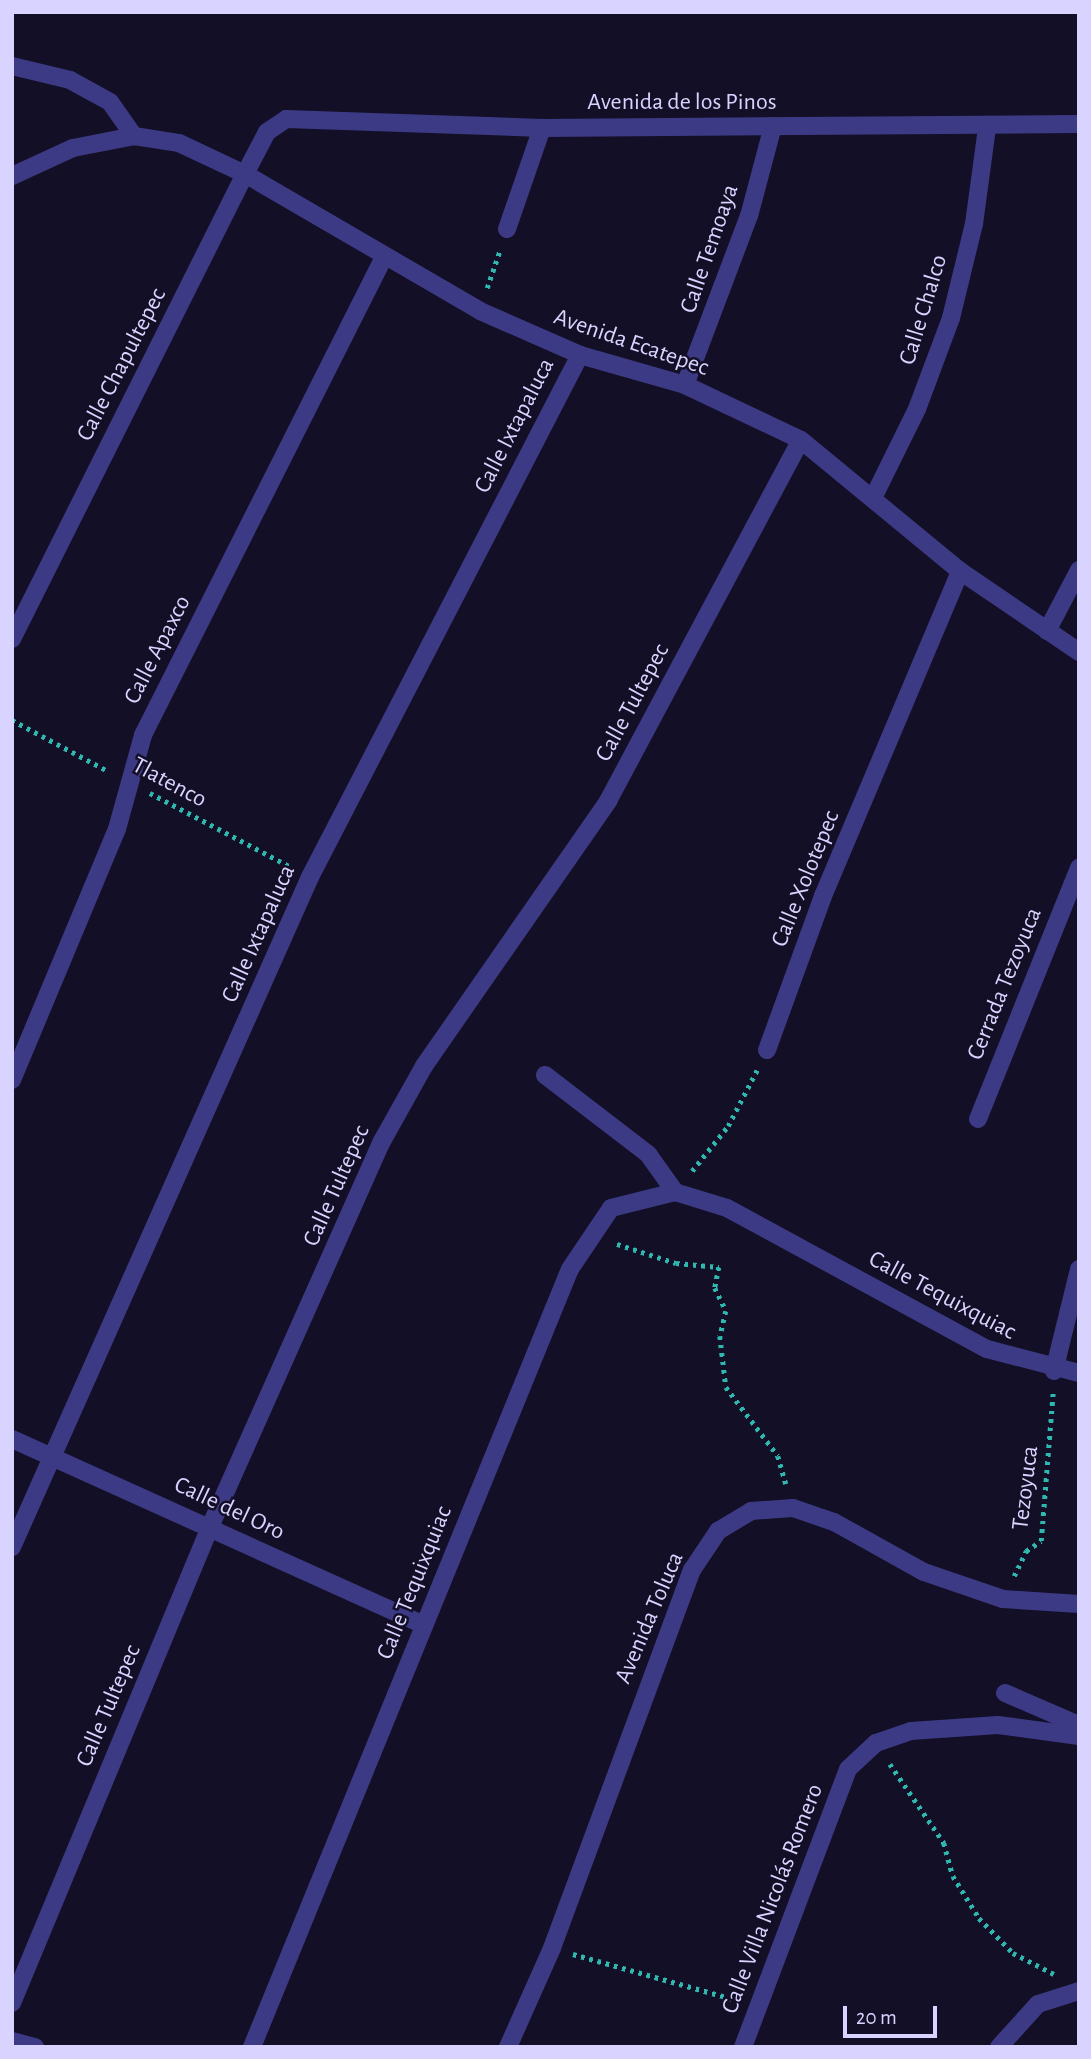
<!DOCTYPE html>
<meta charset="utf-8">
<style>
body{margin:0}
#map{position:relative;width:1091px;height:2059px;overflow:hidden;background:#130f26;font-family:"Alegreya Sans",sans-serif}
div>[style]{position:absolute}
.path>*{height:4.5px;margin-top:-2.25px;transform-origin:0;background:repeating-linear-gradient(90deg,#2fb8b0 0 3.5px,transparent 0 8.5px)}
.service>*{height:18px;margin:-9px;padding:0 9px;transform-origin:9px;border-radius:9px;background:#3d3a85}
.minor>*{height:18px;margin:-9px;padding:0 9px;transform-origin:9px;border-radius:9px;background:#3d3a85}
.tertiary>*{height:18px;margin:-9px;padding:0 9px;transform-origin:9px;border-radius:9px;background:#3d3a85}
span{translate:-50% -50%;white-space:nowrap;text-align:center;line-height:1.15;-webkit-text-stroke:5px #130f26;paint-order:stroke}
.street-label{font-size:24px;color:#d9d4ff}
.frame{position:absolute;inset:0;border:14px solid #d9d4ff;pointer-events:none}
.scale{position:absolute;left:843px;top:2006px;width:94px;height:32px;box-sizing:border-box;border:4px solid #d9d4ff;border-top:0;padding-left:9px;font-size:21px;line-height:24px;white-space:nowrap;color:#d9d4ff;-webkit-text-stroke:5px #130f26;paint-order:stroke}
</style>
<div id="map">
<div class="path">
<i style="left:487px;top:288px;width:40px;rotate:-71.1deg"></i>
<i style="left:12px;top:720px;width:109px;rotate:28deg"></i>
<i style="left:150px;top:793px;width:159px;rotate:27.7deg"></i>
<i style="left:692px;top:1171px;width:58px;rotate:-51.3deg"></i>
<i style="left:728px;top:1126px;width:63px;rotate:-62.6deg"></i>
<i style="left:617px;top:1244px;width:62px;rotate:17.9deg"></i>
<i style="left:676px;top:1263px;width:43px;rotate:5.3deg"></i>
<i style="left:719px;top:1267px;width:21px;rotate:101deg"></i>
<i style="left:715px;top:1288px;width:25px;rotate:64deg"></i>
<i style="left:726px;top:1311px;width:26px;rotate:103deg"></i>
<i style="left:720px;top:1336px;width:51px;rotate:83.3deg"></i>
<i style="left:726px;top:1387px;width:86px;rotate:53deg"></i>
<i style="left:778px;top:1456px;width:29px;rotate:74deg"></i>
<i style="left:1014px;top:1576px;width:28px;rotate:-64deg"></i>
<i style="left:1026px;top:1551px;width:18px;rotate:-34deg"></i>
<i style="left:1041px;top:1541px;width:148px;rotate:-85.4deg"></i>
<i style="left:890px;top:1764px;width:96px;rotate:55.6deg"></i>
<i style="left:944px;top:1843px;width:34px;rotate:75deg"></i>
<i style="left:953px;top:1876px;width:49px;rotate:58.2deg"></i>
<i style="left:979px;top:1918px;width:49px;rotate:45.8deg"></i>
<i style="left:1013px;top:1953px;width:46px;rotate:27.1deg"></i>
<i style="left:573px;top:1954px;width:170px;rotate:15.7deg"></i>
</div>
<div class="service">
<i style="left:1005px;top:1693px;width:81px;rotate:23.4deg"></i>
</div>
<div class="minor">
<i style="left:12px;top:66px;width:60px;rotate:13.6deg"></i>
<i style="left:70px;top:80px;width:46px;rotate:28.8deg"></i>
<i style="left:110px;top:102px;width:42px;rotate:54.8deg"></i>
<i style="left:12px;top:176px;width:67px;rotate:-24.7deg"></i>
<i style="left:73px;top:148px;width:62px;rotate:-11.1deg"></i>
<i style="left:134px;top:136px;width:46px;rotate:8.8deg"></i>
<i style="left:179px;top:143px;width:73px;rotate:25.2deg"></i>
<i style="left:245px;top:174px;width:272px;rotate:30.2deg"></i>
<i style="left:480px;top:311px;width:109px;rotate:23.7deg"></i>
<i style="left:580px;top:355px;width:109px;rotate:15.9deg"></i>
<i style="left:685px;top:385px;width:128px;rotate:25.4deg"></i>
<i style="left:801px;top:440px;width:206px;rotate:39.5deg"></i>
<i style="left:960px;top:571px;width:144px;rotate:34.2deg"></i>
<i style="left:507px;top:229px;width:107px;rotate:-70.9deg"></i>
<i style="left:685px;top:385px;width:181px;rotate:-69.3deg"></i>
<i style="left:749px;top:216px;width:93px;rotate:-75.1deg"></i>
<i style="left:874px;top:496px;width:97px;rotate:-63.7deg"></i>
<i style="left:917px;top:409px;width:97px;rotate:-69.5deg"></i>
<i style="left:951px;top:318px;width:97px;rotate:-76.3deg"></i>
<i style="left:974px;top:224px;width:97px;rotate:-82.3deg"></i>
<i style="left:1047px;top:631px;width:69px;rotate:-62.3deg"></i>
<i style="left:12px;top:639px;width:520px;rotate:-63.39deg"></i>
<i style="left:245px;top:174px;width:47px;rotate:-62.4deg"></i>
<i style="left:267px;top:132px;width:23px;rotate:-34deg"></i>
<i style="left:286px;top:119px;width:256px;rotate:2deg"></i>
<i style="left:542px;top:128px;width:537px;rotate:-0.43deg"></i>
<i style="left:767px;top:1050px;width:164px;rotate:-70deg"></i>
<i style="left:823px;top:896px;width:353px;rotate:-67.1deg"></i>
<i style="left:545px;top:1075px;width:130px;rotate:37.5deg"></i>
<i style="left:648px;top:1154px;width:47px;rotate:54.6deg"></i>
<i style="left:12px;top:1080px;width:272px;rotate:-67.3deg"></i>
<i style="left:117px;top:829px;width:98px;rotate:-74.5deg"></i>
<i style="left:143px;top:735px;width:535px;rotate:-63.24deg"></i>
<i style="left:978px;top:1119px;width:271px;rotate:-68.1deg"></i>
<i style="left:1054px;top:1371px;width:105px;rotate:-76.2deg"></i>
<i style="left:12px;top:1439px;width:452px;rotate:24.3deg"></i>
<i style="left:12px;top:1547px;width:733px;rotate:-66.02deg"></i>
<i style="left:310px;top:877px;width:588px;rotate:-62.65deg"></i>
<i style="left:12px;top:2003px;width:516px;rotate:-67.41deg"></i>
<i style="left:210px;top:1527px;width:420px;rotate:-66deg"></i>
<i style="left:381px;top:1143px;width:88px;rotate:-60.8deg"></i>
<i style="left:424px;top:1066px;width:323px;rotate:-55.2deg"></i>
<i style="left:608px;top:801px;width:409px;rotate:-61.9deg"></i>
<i style="left:12px;top:2041px;width:24px;rotate:15deg"></i>
<i style="left:252px;top:2047px;width:840px;rotate:-67.77deg"></i>
<i style="left:570px;top:1269px;width:73px;rotate:-56.1deg"></i>
<i style="left:611px;top:1208px;width:66px;rotate:-14deg"></i>
<i style="left:675px;top:1192px;width:54px;rotate:17.1deg"></i>
<i style="left:727px;top:1208px;width:296px;rotate:28.5deg"></i>
<i style="left:987px;top:1349px;width:95px;rotate:14.6deg"></i>
<i style="left:743px;top:2047px;width:297px;rotate:-69.3deg"></i>
<i style="left:848px;top:1769px;width:38px;rotate:-43deg"></i>
<i style="left:876px;top:1743px;width:37px;rotate:-19deg"></i>
<i style="left:911px;top:1731px;width:87px;rotate:-3.9deg"></i>
<i style="left:998px;top:1725px;width:82px;rotate:7.7deg"></i>
<i style="left:999px;top:2047px;width:58px;rotate:-47.8deg"></i>
<i style="left:1038px;top:2004px;width:43px;rotate:-17.6deg"></i>
</div>
<div class="tertiary">
<i style="left:508px;top:2047px;width:108px;rotate:-66deg"></i>
<i style="left:552px;top:1948px;width:403px;rotate:-69.7deg"></i>
<i style="left:692px;top:1570px;width:47px;rotate:-56.3deg"></i>
<i style="left:718px;top:1531px;width:39px;rotate:-31deg"></i>
<i style="left:751px;top:1511px;width:42px;rotate:-4.1deg"></i>
<i style="left:793px;top:1508px;width:43px;rotate:18.9deg"></i>
<i style="left:834px;top:1522px;width:103px;rotate:29.1deg"></i>
<i style="left:924px;top:1572px;width:83px;rotate:18.9deg"></i>
<i style="left:1003px;top:1599px;width:76px;rotate:3.8deg"></i>
</div>
<div class="street-label">
<span style="left:682px;top:103px">Avenida de los Pinos</span>
<span style="left:710px;top:249px;rotate:-71deg">Calle Temoaya</span>
<span style="left:924px;top:310px;rotate:-73deg">Calle Chalco</span>
<span style="left:631px;top:343px;rotate:19deg">Avenida Ecatepec</span>
<span style="left:122px;top:365px;rotate:-63deg">Calle Chapultepec</span>
<span style="left:515px;top:426px;rotate:-63deg">Calle Ixtapaluca</span>
<span style="left:158px;top:650px;rotate:-63deg">Calle Apaxco</span>
<span style="left:633px;top:703px;rotate:-62deg">Calle Tultepec</span>
<span style="left:169px;top:783px;rotate:28deg">Tlatenco</span>
<span style="left:806px;top:879px;rotate:-68deg">Calle Xolotepec</span>
<span style="left:259px;top:934px;rotate:-66deg">Calle Ixtapaluca</span>
<span style="left:1005px;top:984px;rotate:-68deg">Cerrada Tezoyuca</span>
<span style="left:337px;top:1186px;rotate:-66deg">Calle Tultepec</span>
<span style="left:942px;top:1296px;rotate:28deg">Calle Tequixquiac</span>
<span style="left:1026px;top:1488px;rotate:-83deg">Tezoyuca</span>
<span style="left:229px;top:1509px;rotate:25deg">Calle del Oro</span>
<span style="left:415px;top:1583px;rotate:-68deg">Calle Tequixquiac</span>
<span style="left:650px;top:1618px;rotate:-67deg">Avenida Toluca</span>
<span style="left:109px;top:1706px;rotate:-67deg">Calle Tultepec</span>
<span style="left:773px;top:1899px;rotate:-69deg">Calle Villa Nicolás Romero</span>
</div>
<div class="frame"></div>
<div class="scale">20 m</div>
</div>
